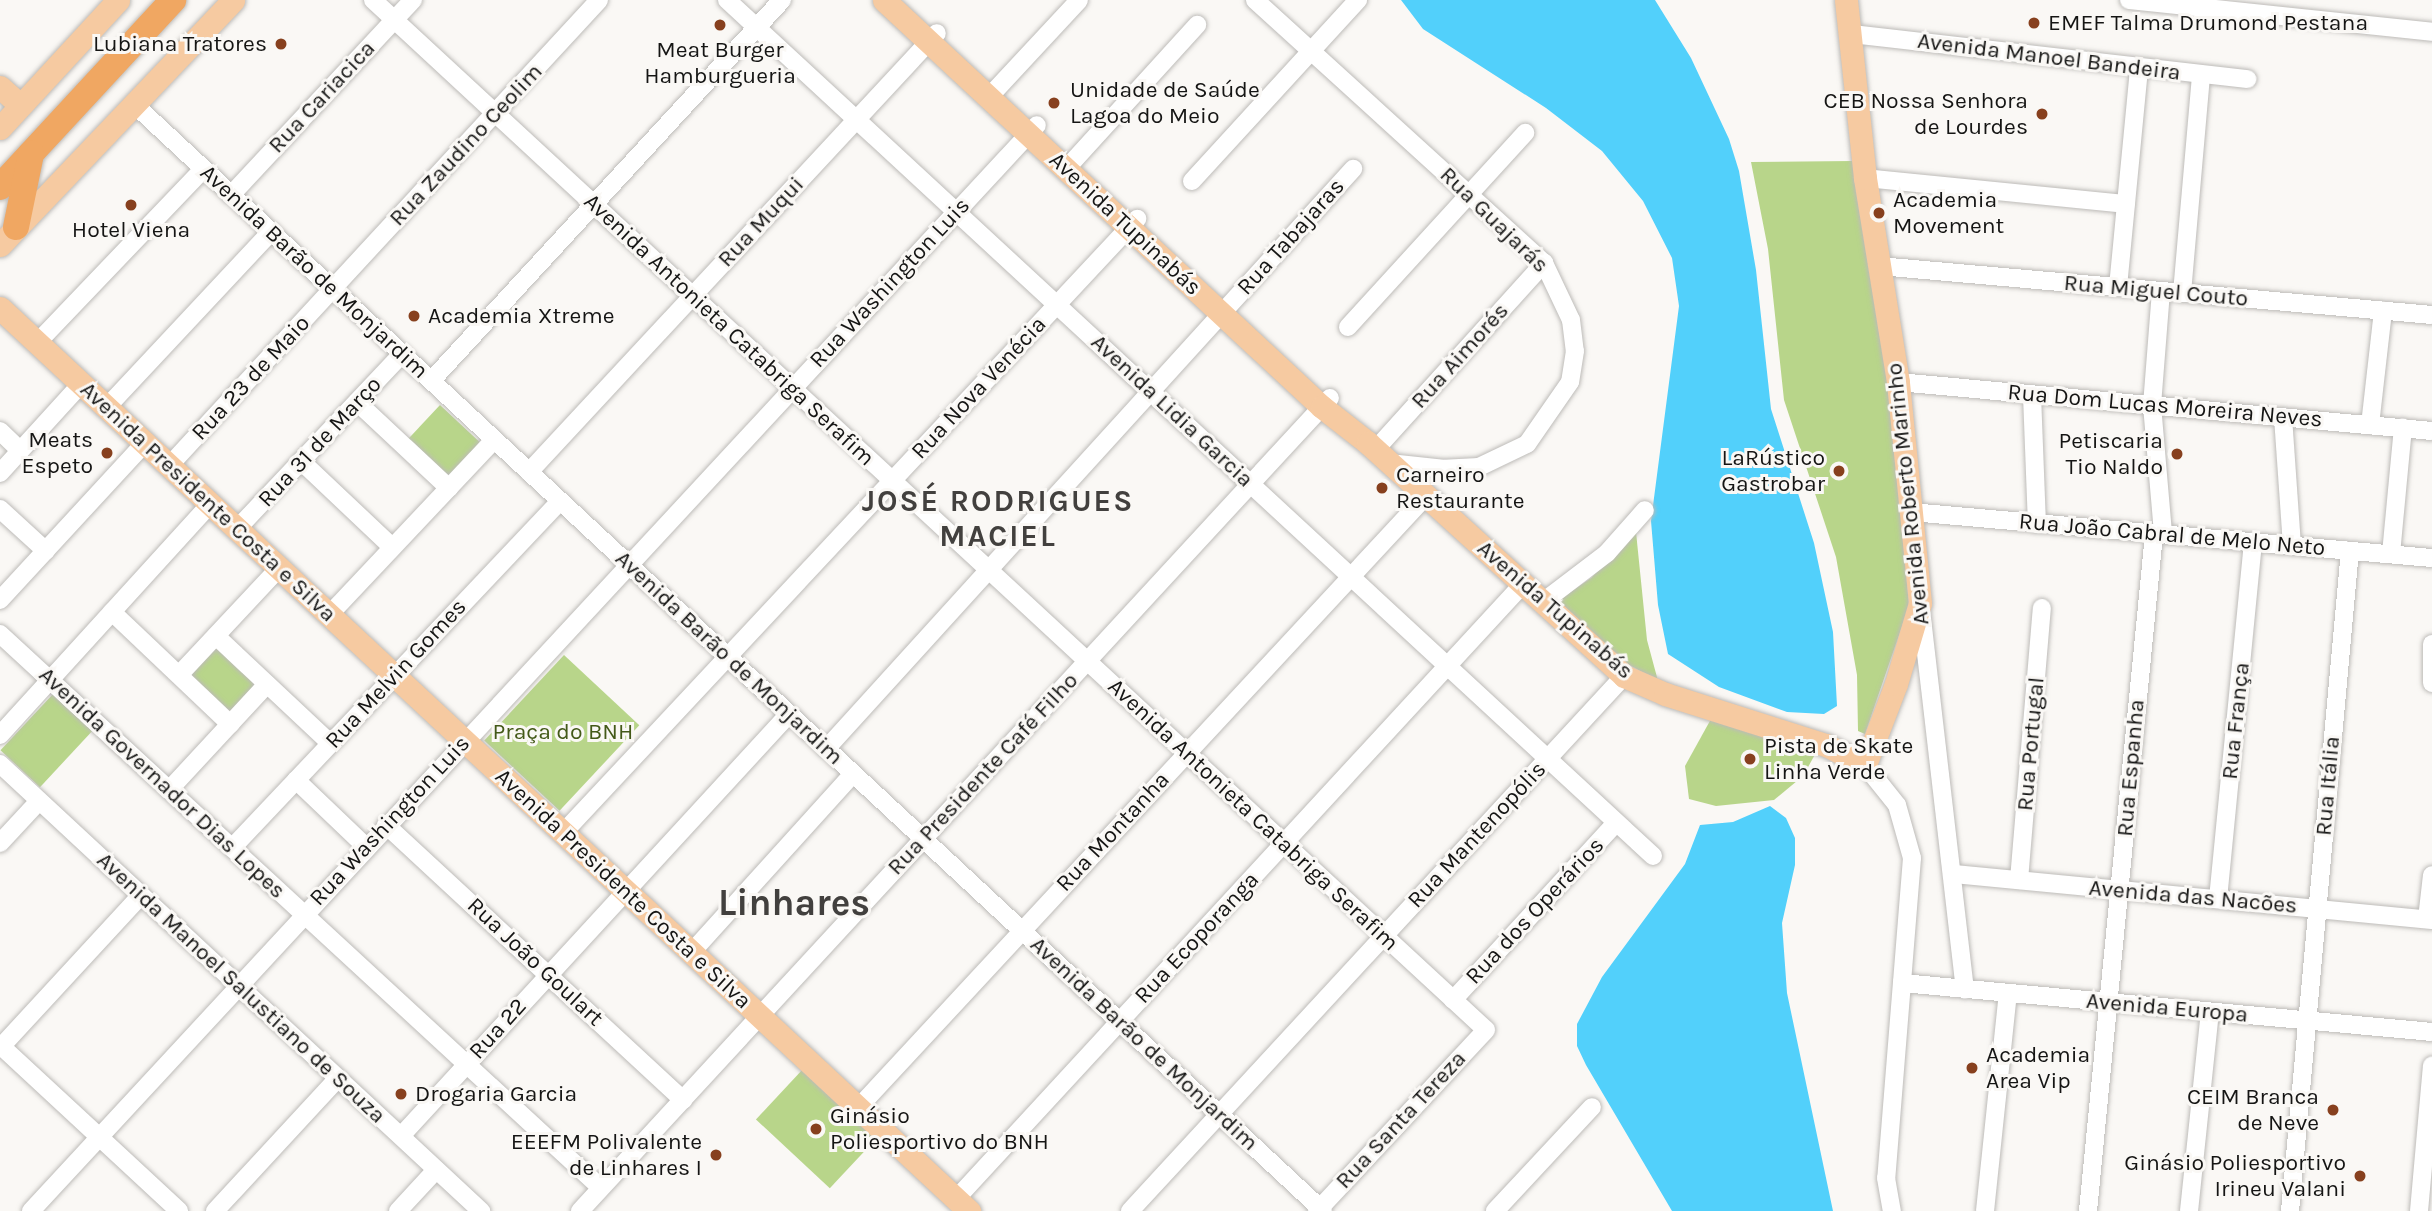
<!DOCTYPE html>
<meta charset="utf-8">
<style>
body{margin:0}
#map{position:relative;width:2432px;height:1211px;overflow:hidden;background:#faf8f5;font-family:Karla,sans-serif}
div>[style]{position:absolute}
.green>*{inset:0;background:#b8d58a;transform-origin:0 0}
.water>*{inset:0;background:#52d0fb}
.roads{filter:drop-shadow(0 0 2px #bdbbb8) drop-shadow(0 0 2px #bdbbb8)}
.minor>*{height:18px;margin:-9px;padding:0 9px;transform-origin:9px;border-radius:9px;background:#fff}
.major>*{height:23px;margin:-11.5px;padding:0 11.5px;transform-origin:11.5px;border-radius:11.5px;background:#f6caa1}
.highway>*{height:26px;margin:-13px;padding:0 13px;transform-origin:13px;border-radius:13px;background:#f0a762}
.dots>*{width:19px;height:19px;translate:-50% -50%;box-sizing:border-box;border:4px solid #faf8f5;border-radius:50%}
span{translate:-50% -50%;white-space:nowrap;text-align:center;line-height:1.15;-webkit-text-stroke:6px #faf8f5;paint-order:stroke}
.poi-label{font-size:23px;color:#151514}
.left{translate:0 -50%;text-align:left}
.right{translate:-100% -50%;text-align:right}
.street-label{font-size:23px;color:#151514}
.park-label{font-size:23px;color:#435918}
.district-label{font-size:30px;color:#42403e;font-weight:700;letter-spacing:2px}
.town-label{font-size:37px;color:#42403e;font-weight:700}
</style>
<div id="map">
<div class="green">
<i style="clip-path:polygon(1853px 161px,1891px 398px,1909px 606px,1865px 734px,1858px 731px,1857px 675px,1836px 557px,1784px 400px,1768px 249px,1751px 162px)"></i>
<i style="left:440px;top:405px;width:56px;height:47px;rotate:43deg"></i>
<i style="clip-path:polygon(1636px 532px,1647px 640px,1658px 681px,1619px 659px,1556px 602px,1591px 578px)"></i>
<i style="left:215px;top:645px;width:59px;height:40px;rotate:44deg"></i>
<i style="left:564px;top:655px;width:103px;height:117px;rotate:43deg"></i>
<i style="left:53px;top:694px;width:54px;height:77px;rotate:43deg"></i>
<i style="clip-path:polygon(1711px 719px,1817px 751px,1803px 776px,1774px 800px,1716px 806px,1689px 799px,1685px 766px)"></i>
<i style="left:803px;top:1069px;width:101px;height:69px;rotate:43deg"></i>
</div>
<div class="water">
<i style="clip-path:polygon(1401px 0,1655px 0,1691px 58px,1729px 139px,1739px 171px,1756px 270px,1771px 409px,1814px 543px,1833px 632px,1837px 706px,1824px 714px,1787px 712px,1719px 687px,1668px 654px,1658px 605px,1651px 521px,1679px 306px,1672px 258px,1643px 201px,1602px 151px,1546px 108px,1423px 29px)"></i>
<i style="clip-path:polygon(1770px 806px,1786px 818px,1795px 838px,1795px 865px,1782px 923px,1787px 993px,1833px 1211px,1672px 1211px,1586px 1065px,1577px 1046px,1577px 1024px,1602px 977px,1685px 864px,1700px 825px,1733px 822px)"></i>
</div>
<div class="roads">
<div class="minor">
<i style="left:373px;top:0;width:1516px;rotate:42.78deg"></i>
<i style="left:1486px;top:1030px;width:248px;rotate:133deg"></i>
<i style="left:727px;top:0;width:1261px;rotate:42.75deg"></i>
<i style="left:1255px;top:0;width:391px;rotate:42.3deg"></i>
<i style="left:1544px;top:263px;width:63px;rotate:64.7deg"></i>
<i style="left:1571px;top:320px;width:31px;rotate:83deg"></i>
<i style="left:1575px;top:351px;width:31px;rotate:99deg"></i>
<i style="left:1570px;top:382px;width:75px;rotate:124.7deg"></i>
<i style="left:1527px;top:444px;width:53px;rotate:154.4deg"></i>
<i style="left:1479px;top:467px;width:34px;rotate:177deg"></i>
<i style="left:1445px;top:469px;width:54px;rotate:-173.7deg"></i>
<i style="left:2129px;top:0;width:305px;rotate:6deg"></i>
<i style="left:1852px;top:34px;width:398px;rotate:6.5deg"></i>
<i style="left:989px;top:97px;width:132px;rotate:-47.1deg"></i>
<i style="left:135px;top:105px;width:1623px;rotate:42.95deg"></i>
<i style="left:1066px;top:169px;width:195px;rotate:-47.7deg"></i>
<i style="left:1865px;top:178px;width:262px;rotate:5.7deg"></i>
<i style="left:1192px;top:181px;width:246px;rotate:-47.5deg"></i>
<i style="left:231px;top:195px;width:267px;rotate:-47deg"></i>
<i style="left:1879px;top:266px;width:555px;rotate:5.06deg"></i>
<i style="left:2118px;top:287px;width:219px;rotate:-84.5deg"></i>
<i style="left:2161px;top:291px;width:114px;rotate:94.5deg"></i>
<i style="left:2152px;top:405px;width:129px;rotate:85.1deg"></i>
<i style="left:2182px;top:293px;width:219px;rotate:-85deg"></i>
<i style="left:1348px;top:327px;width:263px;rotate:-47.6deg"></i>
<i style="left:37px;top:343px;width:240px;rotate:-46.3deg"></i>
<i style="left:431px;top:381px;width:518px;rotate:-47.35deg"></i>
<i style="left:1898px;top:382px;width:536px;rotate:5.24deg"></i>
<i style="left:2032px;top:395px;width:129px;rotate:87.8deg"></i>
<i style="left:357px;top:402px;width:126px;rotate:43.1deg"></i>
<i style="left:107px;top:407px;width:240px;rotate:-46.9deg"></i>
<i style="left:2283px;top:417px;width:129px;rotate:86deg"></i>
<i style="left:2370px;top:425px;width:115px;rotate:-83.5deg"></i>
<i style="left:0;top:431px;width:28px;rotate:44deg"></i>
<i style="left:1376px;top:449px;width:251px;rotate:-47.9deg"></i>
<i style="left:301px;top:461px;width:125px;rotate:43.4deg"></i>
<i style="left:169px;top:466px;width:634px;rotate:-47.3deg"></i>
<i style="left:529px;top:472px;width:599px;rotate:-47.1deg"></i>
<i style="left:0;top:473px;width:120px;rotate:-47.7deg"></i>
<i style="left:0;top:509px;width:62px;rotate:42.4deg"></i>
<i style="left:1911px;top:512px;width:523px;rotate:5.05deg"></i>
<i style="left:237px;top:529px;width:241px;rotate:-46.7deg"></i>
<i style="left:2391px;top:554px;width:127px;rotate:-84.6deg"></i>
<i style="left:0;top:600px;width:214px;rotate:-47.3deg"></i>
<i style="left:1543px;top:602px;width:81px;rotate:-37.4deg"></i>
<i style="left:1607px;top:553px;width:57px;rotate:-48.5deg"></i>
<i style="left:1921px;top:610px;width:382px;rotate:83.4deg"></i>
<i style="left:112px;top:612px;width:163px;rotate:43.5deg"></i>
<i style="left:329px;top:615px;width:241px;rotate:-46.7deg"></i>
<i style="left:0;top:634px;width:817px;rotate:42.67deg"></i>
<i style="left:216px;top:636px;width:156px;rotate:43.2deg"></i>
<i style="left:2432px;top:644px;width:39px;rotate:90deg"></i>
<i style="left:179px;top:675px;width:146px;rotate:-46.9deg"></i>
<i style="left:0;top:735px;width:312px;rotate:-47.7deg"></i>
<i style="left:826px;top:749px;width:784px;rotate:-47.74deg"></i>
<i style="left:0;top:764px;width:657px;rotate:42.9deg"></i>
<i style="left:1865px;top:765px;width:51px;rotate:51.3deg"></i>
<i style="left:1897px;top:805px;width:55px;rotate:74.2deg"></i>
<i style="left:1912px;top:858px;width:321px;rotate:94.6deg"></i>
<i style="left:1886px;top:1178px;width:34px;rotate:80deg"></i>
<i style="left:296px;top:780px;width:97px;rotate:43.7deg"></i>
<i style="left:169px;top:790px;width:144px;rotate:-47.2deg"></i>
<i style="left:386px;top:825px;width:405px;rotate:42.8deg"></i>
<i style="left:563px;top:833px;width:841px;rotate:-46.93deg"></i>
<i style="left:0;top:843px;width:57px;rotate:-47.1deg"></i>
<i style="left:232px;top:848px;width:477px;rotate:-46.6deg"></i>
<i style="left:1954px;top:874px;width:480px;rotate:5.5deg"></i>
<i style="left:2019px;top:880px;width:273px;rotate:-85.2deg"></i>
<i style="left:2218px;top:899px;width:359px;rotate:-84.4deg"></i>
<i style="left:2427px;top:919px;width:44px;rotate:-83.5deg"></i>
<i style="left:691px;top:953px;width:241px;rotate:-47.9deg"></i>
<i style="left:1902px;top:983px;width:532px;rotate:5.28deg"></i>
<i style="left:1453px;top:1000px;width:241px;rotate:-47.4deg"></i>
<i style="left:0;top:1045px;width:244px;rotate:42.8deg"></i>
<i style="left:0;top:1048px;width:208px;rotate:-47.3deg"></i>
<i style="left:858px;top:1108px;width:835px;rotate:-47.14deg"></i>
<i style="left:401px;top:1136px;width:573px;rotate:-47.4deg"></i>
<i style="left:956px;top:1199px;width:836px;rotate:-47.33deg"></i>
<i style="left:31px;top:1211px;width:1480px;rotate:-47.19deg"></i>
<i style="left:215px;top:1211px;width:181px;rotate:-47.2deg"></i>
<i style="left:398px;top:1211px;width:56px;rotate:-47.2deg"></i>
<i style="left:580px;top:1211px;width:1106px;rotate:-47.31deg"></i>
<i style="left:1130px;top:1211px;width:728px;rotate:-47.28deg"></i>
<i style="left:1495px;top:1211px;width:142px;rotate:-47deg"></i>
<i style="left:1985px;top:1211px;width:219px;rotate:-84deg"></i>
<i style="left:2088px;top:1211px;width:680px;rotate:-84.43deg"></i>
<i style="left:2189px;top:1211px;width:200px;rotate:-84deg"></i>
<i style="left:2290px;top:1211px;width:663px;rotate:-84.81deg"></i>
<i style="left:2419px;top:1211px;width:146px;rotate:-84.9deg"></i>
</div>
<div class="major">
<i style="left:884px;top:0;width:598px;rotate:42.9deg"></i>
<i style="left:1322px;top:407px;width:58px;rotate:38deg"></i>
<i style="left:1368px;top:443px;width:346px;rotate:42.3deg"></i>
<i style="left:1624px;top:676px;width:45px;rotate:23.7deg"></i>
<i style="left:1665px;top:694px;width:169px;rotate:17.6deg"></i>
<i style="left:1826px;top:745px;width:44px;rotate:27.1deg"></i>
<i style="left:1865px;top:765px;width:87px;rotate:-69.1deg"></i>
<i style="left:1896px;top:684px;width:84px;rotate:-73.5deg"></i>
<i style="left:1920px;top:603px;width:222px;rotate:-95.7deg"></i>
<i style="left:1898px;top:382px;width:207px;rotate:-99.2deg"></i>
<i style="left:1865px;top:178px;width:179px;rotate:-96.1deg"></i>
<i style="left:0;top:87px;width:27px;rotate:42deg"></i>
<i style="left:0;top:128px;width:174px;rotate:-47.3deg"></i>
<i style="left:0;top:245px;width:338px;rotate:-46.4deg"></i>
<i style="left:0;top:308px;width:1325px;rotate:42.98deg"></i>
</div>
<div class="highway">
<i style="left:0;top:187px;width:255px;rotate:-47.2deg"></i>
<i style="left:16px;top:227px;width:75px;rotate:-78.4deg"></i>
</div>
</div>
<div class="dots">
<i style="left:2034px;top:23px;background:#87401e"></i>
<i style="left:720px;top:25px;background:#87401e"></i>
<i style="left:281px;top:44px;background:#87401e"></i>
<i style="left:1054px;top:103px;background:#87401e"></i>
<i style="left:2042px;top:114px;background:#87401e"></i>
<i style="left:131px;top:205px;background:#87401e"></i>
<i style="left:1879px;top:213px;background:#87401e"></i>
<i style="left:414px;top:316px;background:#87401e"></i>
<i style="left:107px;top:453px;background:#87401e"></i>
<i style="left:2177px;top:454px;background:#87401e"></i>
<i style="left:1839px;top:471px;background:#87401e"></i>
<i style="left:1382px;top:488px;background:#87401e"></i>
<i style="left:1750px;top:759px;background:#87401e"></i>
<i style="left:1972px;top:1068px;background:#87401e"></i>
<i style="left:401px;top:1094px;background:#87401e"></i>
<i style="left:2333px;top:1110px;background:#87401e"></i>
<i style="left:816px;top:1129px;background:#87401e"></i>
<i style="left:716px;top:1155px;background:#87401e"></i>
<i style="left:2360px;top:1176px;background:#87401e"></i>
</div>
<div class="poi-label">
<span class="left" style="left:2048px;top:23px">EMEF Talma Drumond Pestana</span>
<span class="right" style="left:267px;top:44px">Lubiana Tratores</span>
<span style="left:720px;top:63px">Meat Burger<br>Hamburgueria</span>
<span class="left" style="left:1070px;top:103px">Unidade de Saúde<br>Lagoa do Meio</span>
<span class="right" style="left:2028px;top:114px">CEB Nossa Senhora<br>de Lourdes</span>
<span class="left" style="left:1893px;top:213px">Academia<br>Movement</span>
<span style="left:131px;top:230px">Hotel Viena</span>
<span class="left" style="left:428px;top:316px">Academia Xtreme</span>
<span class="right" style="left:93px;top:453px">Meats<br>Espeto</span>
<span class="right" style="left:2163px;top:454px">Petiscaria<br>Tio Naldo</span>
<span class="right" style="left:1825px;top:471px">LaRústico<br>Gastrobar</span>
<span class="left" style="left:1396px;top:488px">Carneiro<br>Restaurante</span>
<span class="left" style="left:1764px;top:759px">Pista de Skate<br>Linha Verde</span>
<span class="left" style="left:1986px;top:1068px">Academia<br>Area Vip</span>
<span class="left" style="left:415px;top:1094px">Drogaria Garcia</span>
<span class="right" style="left:2319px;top:1110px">CEIM Branca<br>de Neve</span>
<span class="left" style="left:830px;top:1129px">Ginásio<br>Poliesportivo do BNH</span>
<span class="right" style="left:702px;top:1155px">EEEFM Polivalente<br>de Linhares I</span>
<span class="right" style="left:2346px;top:1176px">Ginásio Poliesportivo<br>Irineu Valani</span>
</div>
<div class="street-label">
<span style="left:2049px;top:57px;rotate:7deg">Avenida Manoel Bandeira</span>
<span style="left:322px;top:97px;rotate:-47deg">Rua Cariacica</span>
<span style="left:466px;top:145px;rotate:-47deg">Rua Zaudino Ceolim</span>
<span style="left:1494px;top:220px;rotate:44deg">Rua Guajarás</span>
<span style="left:761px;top:222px;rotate:-47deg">Rua Muqui</span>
<span style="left:1125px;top:224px;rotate:43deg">Avenida Tupinabás</span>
<span style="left:1291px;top:237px;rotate:-48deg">Rua Tabajaras</span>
<span style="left:314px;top:272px;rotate:43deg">Avenida Barão de Monjardim</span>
<span style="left:890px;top:283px;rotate:-47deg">Rua Washington Luis</span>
<span style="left:2156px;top:291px;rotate:5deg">Rua Miguel Couto</span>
<span style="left:729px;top:330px;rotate:43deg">Avenida Antonieta Catabriga Serafim</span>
<span style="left:1460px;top:356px;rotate:-48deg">Rua Aimorés</span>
<span style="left:251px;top:378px;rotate:-47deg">Rua 23 de Maio</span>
<span style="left:979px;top:388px;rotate:-47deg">Rua Nova Venécia</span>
<span style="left:2165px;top:406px;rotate:5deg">Rua Dom Lucas Moreira Neves</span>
<span style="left:1172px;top:411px;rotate:43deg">Avenida Lidia Garcia</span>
<span style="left:320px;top:442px;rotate:-47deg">Rua 31 de Março</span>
<span style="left:1908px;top:494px;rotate:-96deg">Avenida Roberto Marinho</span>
<span style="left:208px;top:502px;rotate:43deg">Avenida Presidente Costa e Silva</span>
<span style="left:2172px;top:535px;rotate:5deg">Rua João Cabral de Melo Neto</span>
<span style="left:1555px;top:610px;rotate:41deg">Avenida Tupinabás</span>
<span style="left:729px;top:658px;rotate:43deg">Avenida Barão de Monjardim</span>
<span style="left:396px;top:674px;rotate:-47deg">Rua Melvin Gomes</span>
<span style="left:2236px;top:721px;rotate:-84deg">Rua França</span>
<span style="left:2031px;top:744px;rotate:-85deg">Rua Portugal</span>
<span style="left:2131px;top:768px;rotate:-85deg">Rua Espanha</span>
<span style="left:983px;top:774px;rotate:-47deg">Rua Presidente Café Filho</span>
<span style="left:162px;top:783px;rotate:43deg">Avenida Governador Dias Lopes</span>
<span style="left:2328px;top:786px;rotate:-85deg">Rua Itália</span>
<span style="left:1253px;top:815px;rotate:43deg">Avenida Antonieta Catabriga Serafim</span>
<span style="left:390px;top:821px;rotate:-47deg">Rua Washington Luis</span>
<span style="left:1113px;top:832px;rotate:-47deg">Rua Montanha</span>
<span style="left:1477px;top:835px;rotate:-47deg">Rua Mantenopólis</span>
<span style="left:623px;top:889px;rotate:43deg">Avenida Presidente Costa e Silva</span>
<span style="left:2193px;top:897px;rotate:5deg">Avenida das Nacões</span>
<span style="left:1535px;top:911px;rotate:-47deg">Rua dos Operários</span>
<span style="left:1197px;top:938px;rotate:-47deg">Rua Ecoporanga</span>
<span style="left:535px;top:962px;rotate:43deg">Rua João Goulart</span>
<span style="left:241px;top:988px;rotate:43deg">Avenida Manoel Salustiano de Souza</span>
<span style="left:2167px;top:1008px;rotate:5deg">Avenida Europa</span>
<span style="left:498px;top:1029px;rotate:-48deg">Rua 22</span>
<span style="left:1144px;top:1044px;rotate:43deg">Avenida Barão de Monjardim</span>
<span style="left:1401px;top:1120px;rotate:-47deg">Rua Santa Tereza</span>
</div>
<div class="park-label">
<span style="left:563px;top:732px">Praça do BNH</span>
</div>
<div class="district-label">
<span style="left:998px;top:518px">JOSÉ RODRIGUES<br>MACIEL</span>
</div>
<div class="town-label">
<span style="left:794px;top:903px">Linhares</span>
</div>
</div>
